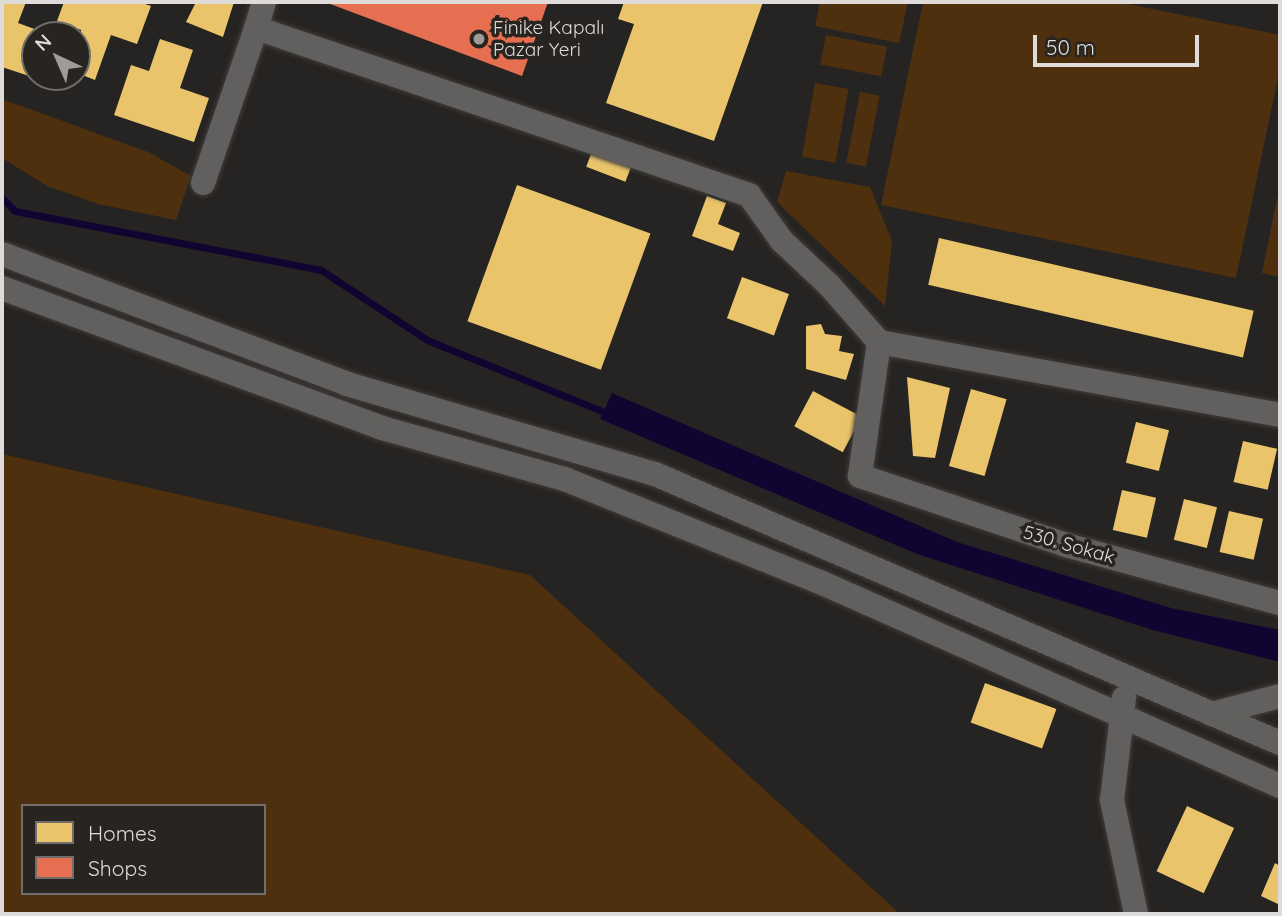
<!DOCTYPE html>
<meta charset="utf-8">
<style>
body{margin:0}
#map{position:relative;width:1282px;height:916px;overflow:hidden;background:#262422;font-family:Quicksand,sans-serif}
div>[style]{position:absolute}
.green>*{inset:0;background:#4e300f;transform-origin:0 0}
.water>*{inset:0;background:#110431}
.homes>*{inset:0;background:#e9c46a;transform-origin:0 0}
.shops>*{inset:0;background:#e76f51}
.stream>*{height:7px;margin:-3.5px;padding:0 3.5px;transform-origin:3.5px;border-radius:3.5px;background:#110431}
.roads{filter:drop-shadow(0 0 2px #403e3d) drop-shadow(0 0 2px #403e3d)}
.minor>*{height:24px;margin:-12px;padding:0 12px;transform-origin:12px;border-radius:12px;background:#62605e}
.dots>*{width:19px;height:19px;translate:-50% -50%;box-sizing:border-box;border:4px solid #282420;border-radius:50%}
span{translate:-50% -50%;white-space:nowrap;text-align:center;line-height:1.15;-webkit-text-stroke:7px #282420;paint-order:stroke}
.poi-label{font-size:19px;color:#dedbd9}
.left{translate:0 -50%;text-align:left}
.street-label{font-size:19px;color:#dedbd9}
.frame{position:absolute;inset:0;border:4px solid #dedbd9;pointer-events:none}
.legend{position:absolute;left:21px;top:804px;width:245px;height:91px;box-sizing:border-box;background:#282420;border:2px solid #716d6a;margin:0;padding:9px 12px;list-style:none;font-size:21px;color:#dedbd9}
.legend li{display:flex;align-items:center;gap:14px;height:35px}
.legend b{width:35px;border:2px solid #716d6a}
.north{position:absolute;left:21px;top:21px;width:70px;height:70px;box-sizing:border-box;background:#282420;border:2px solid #716d6a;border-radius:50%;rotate:316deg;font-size:19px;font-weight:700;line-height:28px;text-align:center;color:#dedbd9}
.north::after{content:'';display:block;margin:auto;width:24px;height:32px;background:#9e9b99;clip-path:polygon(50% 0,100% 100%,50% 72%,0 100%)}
.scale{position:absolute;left:1033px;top:35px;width:166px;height:32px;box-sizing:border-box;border:4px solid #dedbd9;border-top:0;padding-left:9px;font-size:21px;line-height:24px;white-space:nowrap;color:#dedbd9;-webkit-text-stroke:5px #282420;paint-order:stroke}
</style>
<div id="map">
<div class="green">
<i style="clip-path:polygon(820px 2px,908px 2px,899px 43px,815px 26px)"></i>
<i style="clip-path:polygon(923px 2px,1118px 2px,1280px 35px,1280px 68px,1236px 278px,881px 205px)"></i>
<i style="left:826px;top:35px;width:62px;height:30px;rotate:11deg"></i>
<i style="left:815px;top:83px;width:34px;height:75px;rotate:10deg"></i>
<i style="left:860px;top:92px;width:20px;height:72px;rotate:11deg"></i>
<i style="clip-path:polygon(2px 99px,148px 152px,191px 176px,176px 220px,98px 204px,47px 186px,2px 158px)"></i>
<i style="clip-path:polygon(786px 171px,870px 187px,892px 241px,885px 306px,777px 202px)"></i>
<i style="clip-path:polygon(1280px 184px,1280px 277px,1262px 273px)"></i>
<i style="clip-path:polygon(evenodd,2px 454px,530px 575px,900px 914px,2px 914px,2px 454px,23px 806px,264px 806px,264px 893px,23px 893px,23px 806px)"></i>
</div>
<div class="water">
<i style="clip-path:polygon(612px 393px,957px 542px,1171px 608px,1280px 630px,1280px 662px,1153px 630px,917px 554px,600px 419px)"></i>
</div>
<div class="homes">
<i style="clip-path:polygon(2px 2px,26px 2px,18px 23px,51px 35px,35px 35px,32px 77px,2px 67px)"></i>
<i style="clip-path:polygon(64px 2px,139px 2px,151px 6px,137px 44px,111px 35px,95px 80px,77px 73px,81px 30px,57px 21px)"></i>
<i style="clip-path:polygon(196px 2px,234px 2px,223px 37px,186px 22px)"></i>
<i style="clip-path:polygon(624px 2px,763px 2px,714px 141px,606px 103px,634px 24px,618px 19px)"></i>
<i style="clip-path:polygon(160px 39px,193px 50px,180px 88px,209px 98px,194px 142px,114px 115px,131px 65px,149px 71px)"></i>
<i style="left:593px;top:149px;width:42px;height:19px;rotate:21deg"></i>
<i style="left:517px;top:185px;width:142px;height:145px;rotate:20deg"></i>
<i style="clip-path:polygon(707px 196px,726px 203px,718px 224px,740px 233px,733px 251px,692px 236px)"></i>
<i style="left:939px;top:238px;width:323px;height:48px;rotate:13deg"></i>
<i style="left:742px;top:277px;width:50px;height:44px;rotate:20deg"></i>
<i style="clip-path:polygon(821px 324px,825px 334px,842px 336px,839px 351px,854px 354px,846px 380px,806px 369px,806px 326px)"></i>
<i style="clip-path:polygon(907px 377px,950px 388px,935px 458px,913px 456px)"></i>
<i style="left:971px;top:389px;width:37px;height:80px;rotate:16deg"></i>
<i style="left:813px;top:391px;width:55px;height:40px;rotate:28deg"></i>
<i style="left:1136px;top:422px;width:34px;height:42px;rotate:14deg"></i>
<i style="left:1243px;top:441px;width:35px;height:42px;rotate:13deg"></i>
<i style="left:1122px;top:490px;width:35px;height:41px;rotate:13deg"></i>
<i style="left:1184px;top:499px;width:34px;height:42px;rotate:14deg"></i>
<i style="left:1229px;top:511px;width:35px;height:42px;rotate:13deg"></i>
<i style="left:985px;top:683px;width:76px;height:42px;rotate:20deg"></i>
<i style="left:1187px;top:806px;width:52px;height:72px;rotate:25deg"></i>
<i style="clip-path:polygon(1275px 863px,1280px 866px,1280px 905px,1261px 896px)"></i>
</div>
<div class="shops">
<i style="clip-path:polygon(325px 2px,548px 2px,522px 76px)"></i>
</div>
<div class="stream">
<i style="left:2px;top:198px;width:18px;rotate:45deg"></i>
<i style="left:15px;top:211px;width:312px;rotate:10.9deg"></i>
<i style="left:321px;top:270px;width:127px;rotate:33.4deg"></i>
<i style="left:427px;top:340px;width:196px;rotate:22.1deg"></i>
</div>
<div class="roads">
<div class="minor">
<i style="left:264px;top:2px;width:27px;rotate:107deg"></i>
<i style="left:256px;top:28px;width:521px;rotate:18.71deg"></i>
<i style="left:749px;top:195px;width:57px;rotate:54.3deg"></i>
<i style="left:782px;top:241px;width:64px;rotate:43.1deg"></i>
<i style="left:829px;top:285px;width:76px;rotate:48.7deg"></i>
<i style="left:879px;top:342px;width:135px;rotate:98.1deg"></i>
<i style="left:860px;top:476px;width:217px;rotate:18.5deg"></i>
<i style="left:1066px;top:545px;width:222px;rotate:15.2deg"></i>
<i style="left:203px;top:183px;width:164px;rotate:-71.1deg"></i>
<i style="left:2px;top:254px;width:369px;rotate:20.6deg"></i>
<i style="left:347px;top:384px;width:321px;rotate:16.3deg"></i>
<i style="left:655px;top:474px;width:680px;rotate:23.29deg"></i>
<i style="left:2px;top:288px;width:405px;rotate:20.2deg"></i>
<i style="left:382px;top:428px;width:190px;rotate:15.6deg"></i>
<i style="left:565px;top:479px;width:275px;rotate:22deg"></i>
<i style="left:820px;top:582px;width:503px;rotate:23.92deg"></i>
<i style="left:879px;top:342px;width:408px;rotate:10.3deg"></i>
<i style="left:1124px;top:698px;width:103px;rotate:96.7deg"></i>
<i style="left:1112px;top:800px;width:116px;rotate:78.1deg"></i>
<i style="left:1211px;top:714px;width:71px;rotate:-14.6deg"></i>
</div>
</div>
<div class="dots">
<i style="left:479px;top:39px;background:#9e9b99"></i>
</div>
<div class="poi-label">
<span class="left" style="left:493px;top:39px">Finike Kapalı<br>Pazar Yeri</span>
</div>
<div class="street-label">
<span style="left:1069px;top:545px;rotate:16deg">530. Sokak</span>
</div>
<div class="frame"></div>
<ul class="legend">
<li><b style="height:19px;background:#e9c46a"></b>Homes</li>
<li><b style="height:19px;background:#e76f51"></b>Shops</li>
</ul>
<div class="north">N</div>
<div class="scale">50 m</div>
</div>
